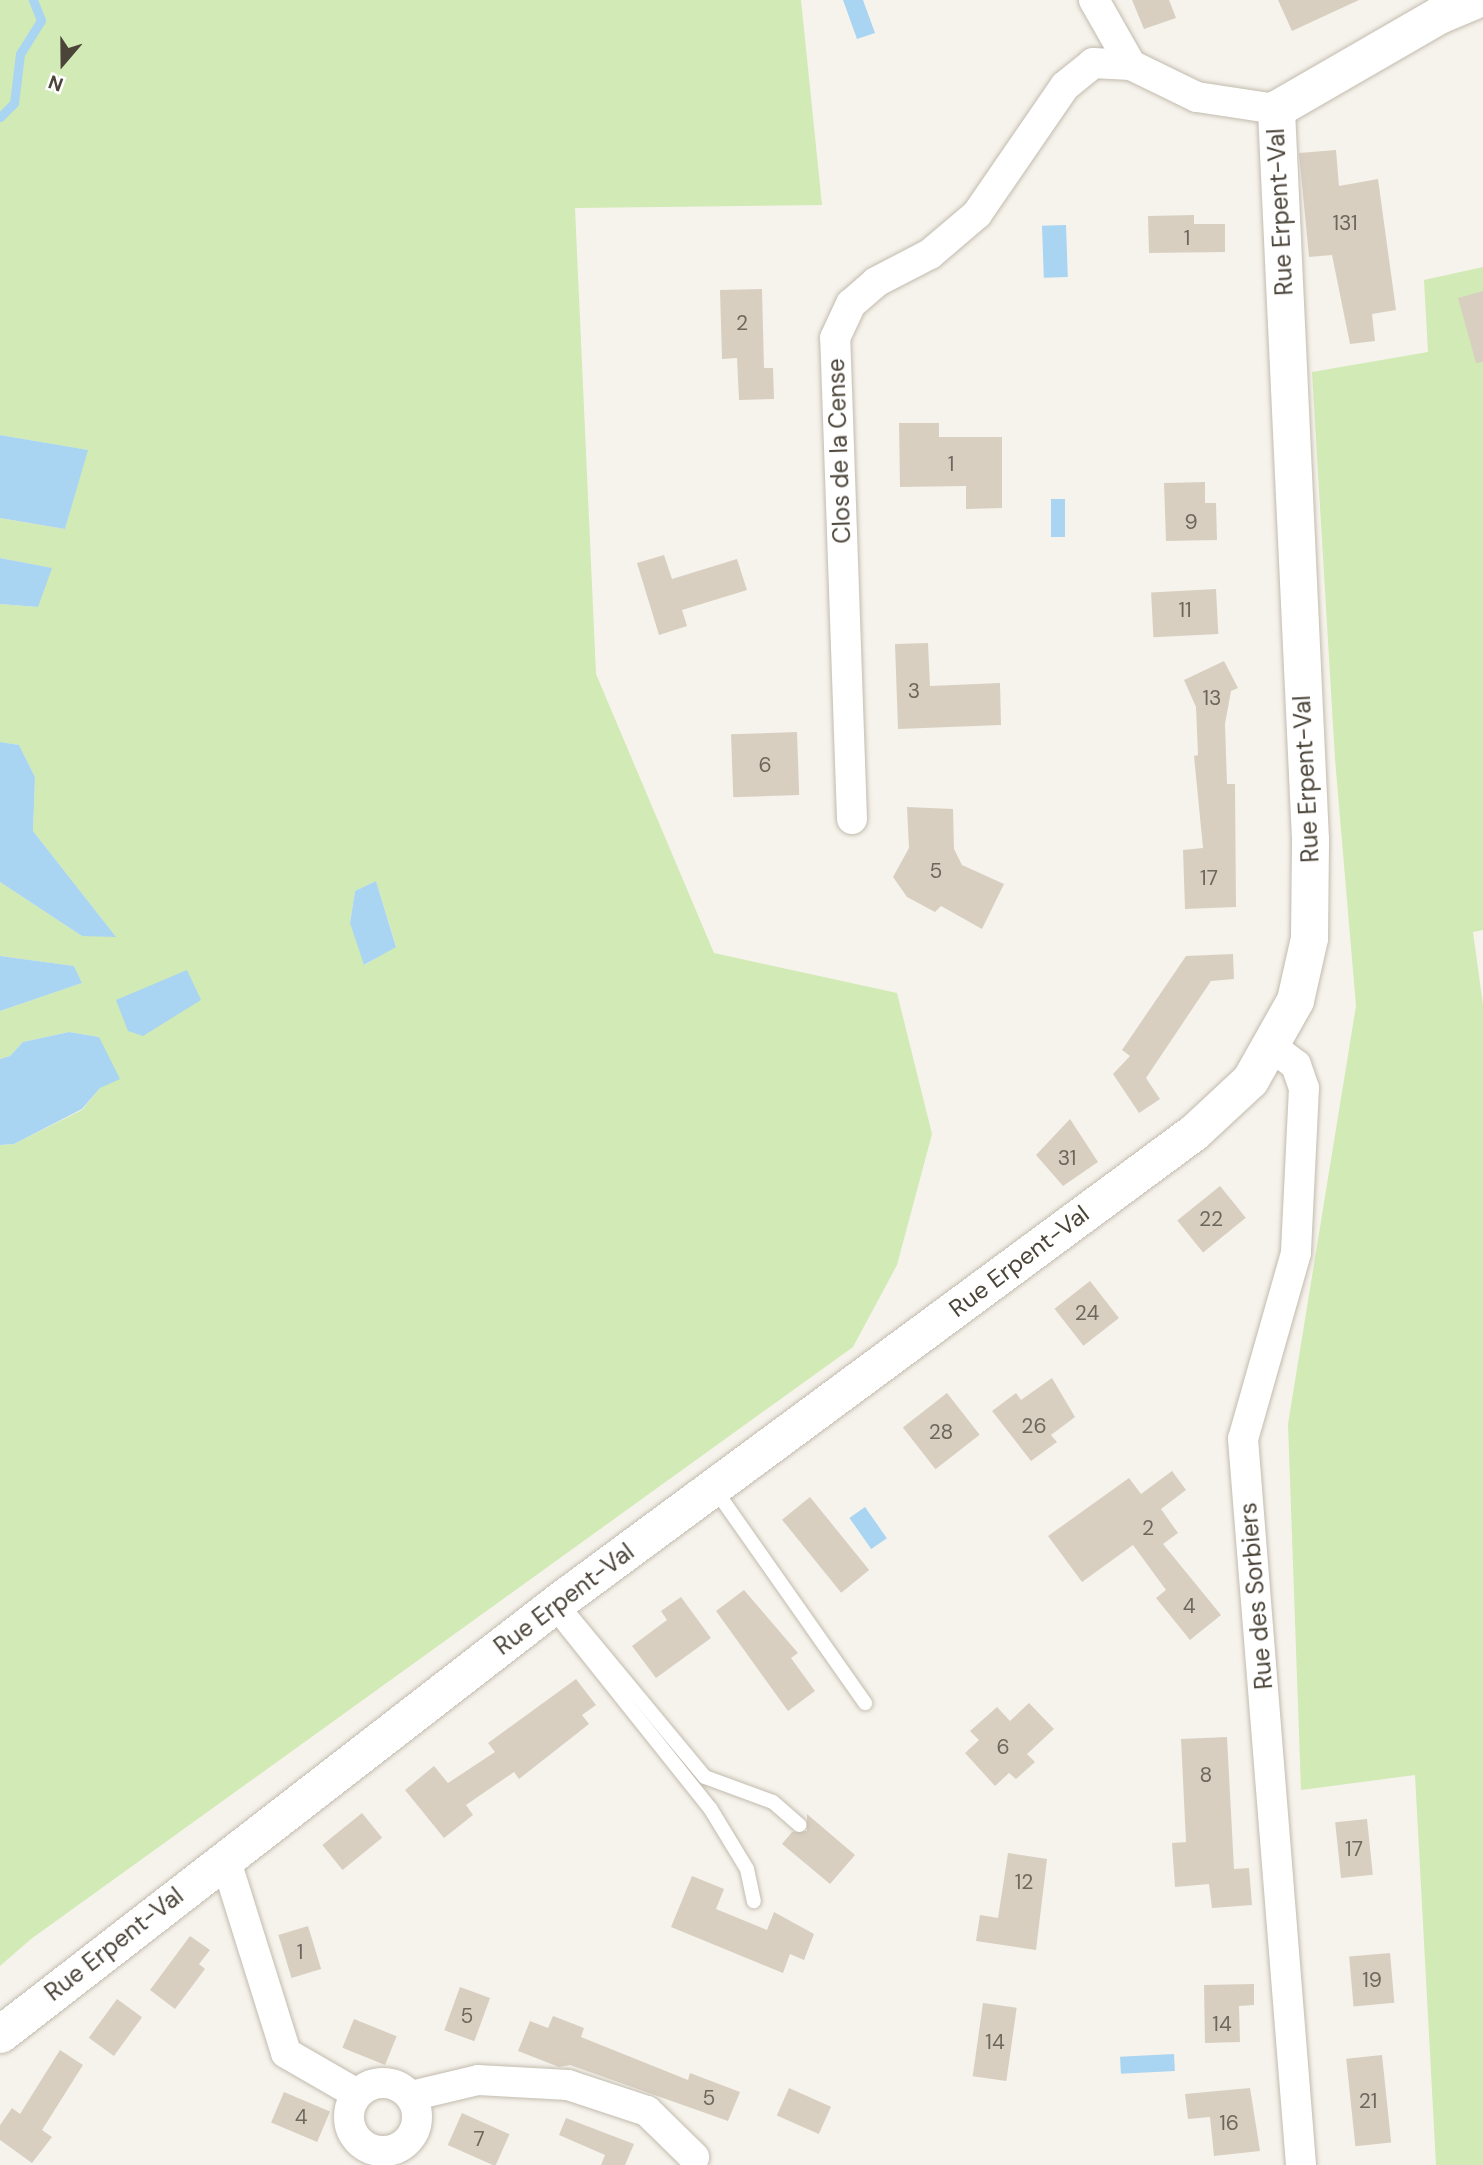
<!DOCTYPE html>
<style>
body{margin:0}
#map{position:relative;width:1483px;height:2165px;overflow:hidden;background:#f6f3ec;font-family:"DM Sans",sans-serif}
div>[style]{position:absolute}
.green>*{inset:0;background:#d2eab5}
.water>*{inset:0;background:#a9d4f2;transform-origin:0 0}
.stream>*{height:9px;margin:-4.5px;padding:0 4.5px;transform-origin:4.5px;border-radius:4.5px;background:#a9d4f2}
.building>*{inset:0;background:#d8cfc1;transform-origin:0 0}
.roads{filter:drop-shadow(0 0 2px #c2bbae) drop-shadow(0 0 2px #c2bbae)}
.service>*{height:14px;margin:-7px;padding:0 7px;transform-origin:7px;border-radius:7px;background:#fff}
.minor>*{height:30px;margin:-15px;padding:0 15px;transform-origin:15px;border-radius:15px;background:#fff}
.minor>.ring{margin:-15px;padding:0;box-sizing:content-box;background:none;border:30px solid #fff;border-radius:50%}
.tertiary>*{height:37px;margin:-18.5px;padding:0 18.5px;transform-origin:18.5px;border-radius:18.5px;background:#fff}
span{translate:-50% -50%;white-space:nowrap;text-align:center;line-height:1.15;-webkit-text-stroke:6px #fff;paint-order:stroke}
.number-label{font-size:21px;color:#6e675b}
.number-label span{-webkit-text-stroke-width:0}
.street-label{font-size:24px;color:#4b4439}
.north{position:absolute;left:28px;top:28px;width:70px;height:70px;-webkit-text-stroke:5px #fff;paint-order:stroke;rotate:200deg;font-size:19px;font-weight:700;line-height:28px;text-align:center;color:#4b4439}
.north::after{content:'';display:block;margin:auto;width:24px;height:32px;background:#4b4439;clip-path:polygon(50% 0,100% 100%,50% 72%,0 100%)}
</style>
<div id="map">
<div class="green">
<i style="clip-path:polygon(evenodd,0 0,801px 0,822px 205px,575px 208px,596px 674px,714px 953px,897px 993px,932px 1134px,897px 1265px,853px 1347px,31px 1939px,0 1966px,0 1145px,14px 1144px,82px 1110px,100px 1088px,99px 1037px,69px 1032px,23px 1042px,10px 1056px,0 1059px,0 1011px,82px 983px,74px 966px,0 956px,0 882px,82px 936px,115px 936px,33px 831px,35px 777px,19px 745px,0 742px,0 604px,37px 607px,51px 568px,0 558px,0 518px,65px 529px,87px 450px,0 435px,0 0,376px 881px,396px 946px,365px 965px,350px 922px,355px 891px,376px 881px)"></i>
<i style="clip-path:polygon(1483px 267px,1483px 930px,1473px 932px,1483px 1005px,1483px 2165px,1436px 2165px,1415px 1775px,1301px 1790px,1288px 1424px,1356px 1006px,1335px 759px,1312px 372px,1428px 352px,1424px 280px)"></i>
</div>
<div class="water">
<i style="clip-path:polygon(843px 0,863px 0,875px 33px,857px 39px)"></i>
<i style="left:1066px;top:225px;width:52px;height:24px;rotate:88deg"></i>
<i style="clip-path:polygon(0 435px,88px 450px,65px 529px,0 518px)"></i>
<i style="left:1051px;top:499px;width:14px;height:38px"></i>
<i style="clip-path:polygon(0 558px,52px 568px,38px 607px,0 604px)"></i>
<i style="clip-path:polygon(0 742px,19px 745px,35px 777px,33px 831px,116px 937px,82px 936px,0 882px)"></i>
<i style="clip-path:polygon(376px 881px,396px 947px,364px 965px,350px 923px,355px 891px)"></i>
<i style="clip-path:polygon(0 956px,74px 966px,82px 983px,0 1011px)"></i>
<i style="clip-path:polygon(187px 970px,201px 1000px,143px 1036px,128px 1031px,116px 1000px)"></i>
<i style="clip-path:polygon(69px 1032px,99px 1037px,120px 1079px,100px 1088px,82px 1109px,14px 1144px,0 1145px,0 1059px,10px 1056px,23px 1042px)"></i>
<i style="left:865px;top:1507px;width:38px;height:19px;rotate:55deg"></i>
<i style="left:1174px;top:2054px;width:17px;height:54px;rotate:87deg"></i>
</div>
<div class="stream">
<i style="left:0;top:117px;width:20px;rotate:-45deg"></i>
<i style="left:14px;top:103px;width:49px;rotate:-83deg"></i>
<i style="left:20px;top:54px;width:40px;rotate:-58deg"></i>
<i style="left:41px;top:20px;width:22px;rotate:-112deg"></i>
</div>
<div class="building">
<i style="clip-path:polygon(1132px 0,1169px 0,1176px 18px,1144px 29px)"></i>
<i style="clip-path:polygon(1278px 0,1359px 0,1292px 31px)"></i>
<i style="clip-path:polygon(1336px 150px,1339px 186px,1378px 179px,1396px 310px,1372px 314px,1375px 341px,1350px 344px,1332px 255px,1309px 257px,1299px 153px)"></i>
<i style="clip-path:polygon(1194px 215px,1194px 224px,1225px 224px,1225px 252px,1149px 253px,1148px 216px)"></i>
<i style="clip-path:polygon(762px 289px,764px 368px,773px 368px,774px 399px,739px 400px,737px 358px,722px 359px,720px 290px)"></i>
<i style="clip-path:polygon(1483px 291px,1483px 362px,1476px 363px,1458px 298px)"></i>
<i style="clip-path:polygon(899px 423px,939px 423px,939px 437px,1002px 437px,1002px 508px,966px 509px,966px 486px,900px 487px)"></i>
<i style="clip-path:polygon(1205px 482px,1205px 503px,1216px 503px,1217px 540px,1166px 541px,1164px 483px)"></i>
<i style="clip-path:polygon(664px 555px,672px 579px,737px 559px,747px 590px,682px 610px,687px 626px,659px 635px,637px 563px)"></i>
<i style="left:1216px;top:589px;width:45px;height:65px;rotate:87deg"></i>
<i style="clip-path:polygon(928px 643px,930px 686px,1000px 683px,1001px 725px,898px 729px,895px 644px)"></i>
<i style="clip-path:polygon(1224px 661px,1238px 688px,1231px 691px,1225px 724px,1227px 784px,1235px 784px,1236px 907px,1185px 909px,1183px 850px,1203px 848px,1194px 756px,1198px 755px,1196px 707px,1184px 680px)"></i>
<i style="left:797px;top:732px;width:63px;height:66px;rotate:88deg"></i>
<i style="clip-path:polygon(907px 807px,953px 809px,954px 849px,962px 865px,1004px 884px,982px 929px,941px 906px,935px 912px,907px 897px,893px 877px,909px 848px)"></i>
<i style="clip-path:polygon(1233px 954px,1234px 979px,1211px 981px,1146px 1078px,1160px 1099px,1139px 1113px,1113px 1074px,1130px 1056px,1122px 1050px,1186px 956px)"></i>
<i style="clip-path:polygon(1070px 1119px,1098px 1162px,1063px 1186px,1036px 1155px)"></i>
<i style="left:1220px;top:1186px;width:41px;height:55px;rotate:51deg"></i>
<i style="left:1090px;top:1281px;width:47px;height:45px;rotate:52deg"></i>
<i style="clip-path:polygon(1052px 1378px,1075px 1417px,1051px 1435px,1057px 1442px,1031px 1461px,992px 1411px,1016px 1393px,1021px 1400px)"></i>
<i style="left:947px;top:1393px;width:53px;height:56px;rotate:52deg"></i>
<i style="clip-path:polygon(1172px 1471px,1186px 1490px,1161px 1509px,1178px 1533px,1163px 1544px,1221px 1615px,1190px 1640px,1156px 1598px,1166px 1590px,1133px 1545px,1082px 1582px,1048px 1536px,1129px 1478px,1141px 1494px)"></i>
<i style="left:810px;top:1497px;width:94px;height:36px;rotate:51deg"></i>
<i style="clip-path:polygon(744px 1590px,798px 1653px,791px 1658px,815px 1691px,788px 1711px,716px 1611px)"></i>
<i style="clip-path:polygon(681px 1597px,711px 1638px,656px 1678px,632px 1646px,667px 1620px,661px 1611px)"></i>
<i style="clip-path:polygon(576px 1679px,596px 1705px,582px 1715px,589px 1724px,519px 1779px,514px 1772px,466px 1805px,473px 1815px,444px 1838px,405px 1790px,434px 1766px,448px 1783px,495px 1752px,488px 1743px)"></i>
<i style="clip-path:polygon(1029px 1703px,1054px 1729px,1027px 1754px,1035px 1762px,1016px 1779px,1009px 1773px,995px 1786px,965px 1753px,979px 1740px,970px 1731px,997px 1707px,1010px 1721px)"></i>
<i style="clip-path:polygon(1227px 1737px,1234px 1869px,1249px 1868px,1252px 1905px,1212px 1908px,1209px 1884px,1175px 1887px,1172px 1843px,1186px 1842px,1181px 1739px)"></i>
<i style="left:362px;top:1813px;width:32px;height:51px;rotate:51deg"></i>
<i style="clip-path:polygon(807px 1814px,855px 1855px,830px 1884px,782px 1844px,792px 1832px,807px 1831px)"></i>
<i style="left:1367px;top:1819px;width:56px;height:32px;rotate:84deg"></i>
<i style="clip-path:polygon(1008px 1853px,1047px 1859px,1036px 1950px,976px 1941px,980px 1915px,998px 1918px)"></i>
<i style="clip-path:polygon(692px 1876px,724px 1889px,716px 1909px,767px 1930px,774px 1912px,814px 1934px,804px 1960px,790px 1954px,783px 1973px,671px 1927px)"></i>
<i style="left:308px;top:1926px;width:45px;height:31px;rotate:73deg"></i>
<i style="clip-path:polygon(190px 1936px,210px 1950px,199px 1964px,205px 1969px,175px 2009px,150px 1990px)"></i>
<i style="left:1390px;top:1953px;width:50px;height:41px;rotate:85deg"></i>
<i style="clip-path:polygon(1254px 1984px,1254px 2005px,1239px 2006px,1240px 2042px,1205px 2043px,1204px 1985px)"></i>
<i style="left:460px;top:1987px;width:32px;height:46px;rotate:20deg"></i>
<i style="left:117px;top:1999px;width:31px;height:48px;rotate:36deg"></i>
<i style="left:983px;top:2003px;width:34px;height:74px;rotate:8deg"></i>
<i style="clip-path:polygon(553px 2016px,584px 2028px,581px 2037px,688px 2080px,690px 2073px,740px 2092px,728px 2121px,570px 2065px,559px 2067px,518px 2051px,530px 2021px,548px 2028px)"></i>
<i style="left:354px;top:2019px;width:46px;height:31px;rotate:22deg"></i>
<i style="clip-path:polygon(60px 2050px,83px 2065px,42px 2130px,52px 2137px,32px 2163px,0 2140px,0 2125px,12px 2108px,20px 2114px)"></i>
<i style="left:1382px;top:2055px;width:88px;height:36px;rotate:84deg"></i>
<i style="left:789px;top:2088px;width:46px;height:30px;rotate:24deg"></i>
<i style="clip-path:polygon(1250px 2088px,1260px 2151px,1214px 2156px,1210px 2117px,1188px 2119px,1185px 2094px)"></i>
<i style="left:284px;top:2092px;width:50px;height:33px;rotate:23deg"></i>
<i style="left:462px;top:2113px;width:52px;height:35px;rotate:24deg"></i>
<i style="clip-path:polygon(566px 2118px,634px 2144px,625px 2165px,601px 2165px,605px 2155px,559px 2135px)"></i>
</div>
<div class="roads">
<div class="service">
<i style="left:714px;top:1488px;width:263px;rotate:54.9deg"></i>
<i style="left:560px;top:1602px;width:227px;rotate:50.4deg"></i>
<i style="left:705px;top:1777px;width:72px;rotate:20.2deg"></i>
<i style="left:773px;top:1802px;width:35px;rotate:41deg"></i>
<i style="left:551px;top:1609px;width:255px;rotate:51.4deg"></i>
<i style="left:710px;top:1808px;width:71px;rotate:58.8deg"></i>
<i style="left:747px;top:1869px;width:33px;rotate:78deg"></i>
</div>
<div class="minor">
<i style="left:1094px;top:0;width:75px;rotate:60.4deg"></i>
<i style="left:1131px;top:65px;width:73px;rotate:25.9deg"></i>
<i style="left:1197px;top:97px;width:80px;rotate:8.6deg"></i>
<i style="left:852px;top:819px;width:481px;rotate:-92deg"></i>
<i style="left:835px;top:338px;width:38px;rotate:-65deg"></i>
<i style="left:851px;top:304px;width:33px;rotate:-41deg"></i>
<i style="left:876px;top:282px;width:61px;rotate:-27.4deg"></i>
<i style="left:930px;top:254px;width:62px;rotate:-40.4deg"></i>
<i style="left:977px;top:214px;width:155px;rotate:-55.5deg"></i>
<i style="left:1065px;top:86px;width:36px;rotate:-39deg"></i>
<i style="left:1093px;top:63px;width:38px;rotate:3deg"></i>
<i style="left:1272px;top:1047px;width:30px;rotate:37deg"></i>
<i style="left:1296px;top:1065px;width:24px;rotate:71deg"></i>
<i style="left:1304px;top:1088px;width:165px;rotate:92.8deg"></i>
<i style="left:1296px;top:1253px;width:193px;rotate:105.9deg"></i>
<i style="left:1243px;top:1439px;width:728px;rotate:85.43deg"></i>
<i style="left:225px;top:1858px;width:204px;rotate:72.6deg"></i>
<i style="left:286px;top:2053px;width:82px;rotate:30deg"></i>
<i class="ring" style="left:349px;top:2083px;width:38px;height:38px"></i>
<i style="left:411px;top:2096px;width:69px;rotate:-13.4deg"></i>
<i style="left:478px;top:2080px;width:90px;rotate:3.2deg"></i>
<i style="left:568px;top:2085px;width:83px;rotate:18.2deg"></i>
<i style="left:647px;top:2111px;width:66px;rotate:44.4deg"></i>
</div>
<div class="tertiary">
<i style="left:0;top:2034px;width:707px;rotate:-37.76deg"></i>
<i style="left:559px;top:1601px;width:789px;rotate:-36.45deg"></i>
<i style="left:1194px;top:1132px;width:76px;rotate:-42.9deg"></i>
<i style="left:1250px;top:1080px;width:92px;rotate:-60.6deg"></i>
<i style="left:1295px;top:1000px;width:64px;rotate:-77.3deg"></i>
<i style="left:1309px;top:938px;width:99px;rotate:-89.4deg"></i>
<i style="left:1310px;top:839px;width:731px;rotate:-92.67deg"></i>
<i style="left:1276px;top:109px;width:188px;rotate:-30deg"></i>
<i style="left:1439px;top:15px;width:38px;rotate:-23deg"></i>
</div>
</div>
<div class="number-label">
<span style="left:1345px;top:223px">131</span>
<span style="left:1187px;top:238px">1</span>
<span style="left:742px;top:323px">2</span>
<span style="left:951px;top:464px">1</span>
<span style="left:1191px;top:522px">9</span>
<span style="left:1185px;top:610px">11</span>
<span style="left:914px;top:691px">3</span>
<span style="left:1212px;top:698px">13</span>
<span style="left:765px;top:765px">6</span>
<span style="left:936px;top:871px">5</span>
<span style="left:1209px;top:878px">17</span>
<span style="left:1067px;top:1158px">31</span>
<span style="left:1211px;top:1219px">22</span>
<span style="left:1087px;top:1313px">24</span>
<span style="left:1034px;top:1426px">26</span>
<span style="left:941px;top:1432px">28</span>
<span style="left:1148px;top:1528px">2</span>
<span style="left:1189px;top:1606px">4</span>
<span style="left:1003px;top:1747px">6</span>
<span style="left:1206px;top:1775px">8</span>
<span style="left:1354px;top:1849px">17</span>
<span style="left:1024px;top:1882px">12</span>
<span style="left:300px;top:1952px">1</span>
<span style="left:1372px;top:1980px">19</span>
<span style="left:467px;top:2016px">5</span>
<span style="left:1222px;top:2024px">14</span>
<span style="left:995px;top:2042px">14</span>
<span style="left:709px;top:2098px">5</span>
<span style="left:1368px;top:2101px">21</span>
<span style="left:301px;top:2117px">4</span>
<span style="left:1229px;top:2123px">16</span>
<span style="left:479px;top:2139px">7</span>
</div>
<div class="street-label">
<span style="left:1280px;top:212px;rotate:-93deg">Rue Erpent-Val</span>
<span style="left:839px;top:451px;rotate:-92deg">Clos de la Cense</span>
<span style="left:1306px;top:779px;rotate:-93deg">Rue Erpent-Val</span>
<span style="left:1019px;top:1261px;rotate:-37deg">Rue Erpent-Val</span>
<span style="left:1256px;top:1596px;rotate:-95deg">Rue des Sorbiers</span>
<span style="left:564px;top:1599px;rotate:-37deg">Rue Erpent-Val</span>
<span style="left:114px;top:1944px;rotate:-38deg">Rue Erpent-Val</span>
</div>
<div class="north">N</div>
</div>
